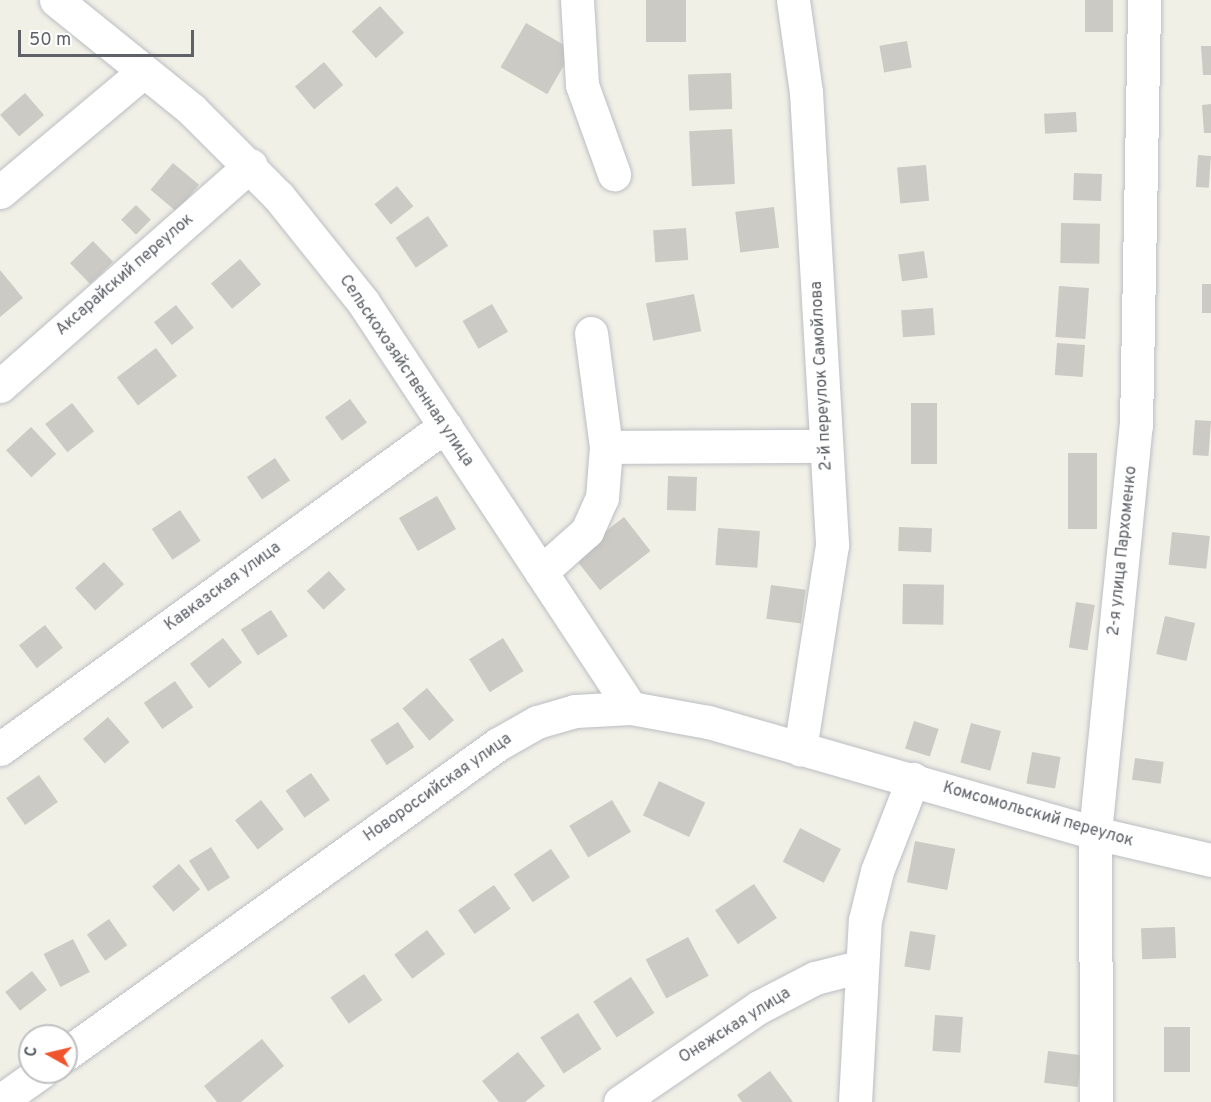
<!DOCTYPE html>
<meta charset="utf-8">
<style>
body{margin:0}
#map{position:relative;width:1211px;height:1102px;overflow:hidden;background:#f1f0e7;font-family:Overpass,sans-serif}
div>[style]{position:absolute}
.building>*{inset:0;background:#cccac4;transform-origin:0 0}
.roads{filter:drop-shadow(0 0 2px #bbbec3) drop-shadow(0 0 2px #bbbec3)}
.minor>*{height:33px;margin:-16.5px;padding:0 16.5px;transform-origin:16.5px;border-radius:16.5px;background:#fff}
span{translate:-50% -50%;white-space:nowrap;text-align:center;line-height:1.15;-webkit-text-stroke:4.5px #fff;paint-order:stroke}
.street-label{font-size:16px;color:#5e6168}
.north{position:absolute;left:18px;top:1024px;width:60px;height:60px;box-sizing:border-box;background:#fff;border:2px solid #bfc0c3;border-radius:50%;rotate:278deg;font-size:16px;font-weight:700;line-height:24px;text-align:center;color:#5e6168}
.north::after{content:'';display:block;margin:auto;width:21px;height:27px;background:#f1542d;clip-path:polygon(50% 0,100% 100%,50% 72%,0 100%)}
.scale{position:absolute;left:18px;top:30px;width:176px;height:27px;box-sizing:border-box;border:3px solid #5e6168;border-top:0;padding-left:8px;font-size:18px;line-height:21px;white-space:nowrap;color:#5e6168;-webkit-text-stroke:4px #fff;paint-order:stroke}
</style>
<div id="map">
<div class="building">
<i style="left:646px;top:0;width:40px;height:42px"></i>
<i style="left:1085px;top:0;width:28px;height:32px"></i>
<i style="left:380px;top:6px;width:36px;height:38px;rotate:48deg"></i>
<i style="left:526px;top:23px;width:54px;height:51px;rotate:30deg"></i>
<i style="left:907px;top:41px;width:27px;height:28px;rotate:80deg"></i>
<i style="clip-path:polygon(1201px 46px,1211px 46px,1211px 75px,1203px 75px)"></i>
<i style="left:324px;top:62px;width:30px;height:38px;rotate:50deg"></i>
<i style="left:731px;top:73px;width:36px;height:43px;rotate:88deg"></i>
<i style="left:25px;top:93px;width:29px;height:33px;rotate:49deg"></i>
<i style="clip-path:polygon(1211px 104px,1211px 133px,1204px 133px,1202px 105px)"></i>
<i style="left:1076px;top:112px;width:20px;height:32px;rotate:87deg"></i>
<i style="left:732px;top:129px;width:55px;height:43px;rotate:87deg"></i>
<i style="left:1198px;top:155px;width:13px;height:32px;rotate:4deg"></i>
<i style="left:173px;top:163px;width:34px;height:35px;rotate:40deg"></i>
<i style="left:926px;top:165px;width:36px;height:29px;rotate:85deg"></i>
<i style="left:1074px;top:173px;width:28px;height:27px;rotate:2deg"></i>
<i style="left:397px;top:186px;width:26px;height:29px;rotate:51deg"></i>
<i style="left:136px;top:205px;width:21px;height:21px;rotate:45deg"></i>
<i style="left:774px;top:207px;width:41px;height:39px;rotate:83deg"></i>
<i style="left:428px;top:216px;width:36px;height:39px;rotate:56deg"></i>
<i style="left:1061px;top:223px;width:39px;height:40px;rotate:1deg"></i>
<i style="left:686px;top:228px;width:32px;height:33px;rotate:86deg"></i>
<i style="left:93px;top:241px;width:29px;height:32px;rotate:46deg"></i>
<i style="left:924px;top:251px;width:27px;height:26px;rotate:82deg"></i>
<i style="left:240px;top:259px;width:33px;height:38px;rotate:50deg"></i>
<i style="clip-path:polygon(0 270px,23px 298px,0 317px)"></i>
<i style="left:1202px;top:284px;width:9px;height:29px"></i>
<i style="left:1059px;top:286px;width:30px;height:51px;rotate:4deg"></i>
<i style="left:694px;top:294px;width:38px;height:49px;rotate:79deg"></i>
<i style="left:492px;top:304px;width:32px;height:34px;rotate:60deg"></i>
<i style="left:176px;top:305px;width:29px;height:28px;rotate:52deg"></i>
<i style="left:933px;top:308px;width:27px;height:32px;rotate:86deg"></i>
<i style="left:1057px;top:343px;width:28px;height:32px;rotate:4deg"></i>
<i style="left:156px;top:348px;width:35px;height:49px;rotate:53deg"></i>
<i style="left:350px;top:399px;width:29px;height:31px;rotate:54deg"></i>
<i style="left:72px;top:403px;width:36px;height:34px;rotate:52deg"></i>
<i style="left:911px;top:403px;width:26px;height:61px"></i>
<i style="left:1195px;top:420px;width:16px;height:35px;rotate:4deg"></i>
<i style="left:31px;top:427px;width:37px;height:34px;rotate:47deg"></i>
<i style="left:1068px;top:453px;width:29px;height:76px"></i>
<i style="left:275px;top:458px;width:27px;height:34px;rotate:56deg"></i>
<i style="left:668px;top:476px;width:29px;height:34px;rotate:2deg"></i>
<i style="left:437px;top:496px;width:38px;height:44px;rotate:60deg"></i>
<i style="left:180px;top:510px;width:37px;height:34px;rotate:56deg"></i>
<i style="left:624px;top:517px;width:43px;height:64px;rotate:52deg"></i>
<i style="left:899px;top:527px;width:33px;height:24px;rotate:2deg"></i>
<i style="left:718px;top:528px;width:42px;height:37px;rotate:4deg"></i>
<i style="left:1172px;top:532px;width:38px;height:33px;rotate:6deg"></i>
<i style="left:104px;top:562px;width:30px;height:39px;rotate:48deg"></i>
<i style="left:329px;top:571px;width:25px;height:30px;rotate:48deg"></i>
<i style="left:903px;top:584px;width:41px;height:40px;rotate:1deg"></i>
<i style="left:771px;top:585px;width:35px;height:34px;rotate:8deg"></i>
<i style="left:1076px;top:602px;width:19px;height:46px;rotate:9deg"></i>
<i style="left:271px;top:610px;width:31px;height:36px;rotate:57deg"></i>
<i style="left:1165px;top:616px;width:31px;height:39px;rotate:13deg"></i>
<i style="left:45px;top:625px;width:29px;height:33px;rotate:52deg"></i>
<i style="left:223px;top:638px;width:31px;height:42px;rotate:52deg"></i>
<i style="left:503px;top:638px;width:39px;height:40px;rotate:58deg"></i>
<i style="left:175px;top:681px;width:32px;height:38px;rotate:55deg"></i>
<i style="left:427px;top:688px;width:42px;height:32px;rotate:50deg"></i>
<i style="left:108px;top:717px;width:33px;height:33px;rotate:49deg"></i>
<i style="left:914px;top:721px;width:26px;height:29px;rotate:18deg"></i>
<i style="left:398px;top:722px;width:30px;height:33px;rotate:57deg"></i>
<i style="left:971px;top:723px;width:31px;height:41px;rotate:15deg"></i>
<i style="left:1032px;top:752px;width:29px;height:32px;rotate:10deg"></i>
<i style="left:1135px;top:758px;width:29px;height:22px;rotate:8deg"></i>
<i style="left:311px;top:773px;width:33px;height:31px;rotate:55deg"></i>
<i style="left:39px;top:775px;width:33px;height:40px;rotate:55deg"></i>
<i style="left:659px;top:781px;width:51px;height:38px;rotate:25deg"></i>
<i style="left:261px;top:800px;width:37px;height:33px;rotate:52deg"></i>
<i style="left:612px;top:800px;width:37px;height:50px;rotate:59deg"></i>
<i style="left:800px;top:828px;width:46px;height:38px;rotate:27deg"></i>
<i style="left:915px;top:841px;width:41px;height:42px;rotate:11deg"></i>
<i style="left:211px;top:847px;width:36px;height:26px;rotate:58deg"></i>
<i style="left:551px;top:849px;width:34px;height:45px;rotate:56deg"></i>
<i style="left:179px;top:864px;width:33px;height:35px;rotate:50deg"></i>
<i style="left:754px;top:884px;width:41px;height:47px;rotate:56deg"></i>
<i style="left:494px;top:885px;width:29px;height:44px;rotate:55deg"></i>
<i style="left:109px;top:919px;width:32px;height:27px;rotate:55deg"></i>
<i style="left:1175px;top:927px;width:31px;height:34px;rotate:88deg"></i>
<i style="left:427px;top:930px;width:30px;height:41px;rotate:53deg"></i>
<i style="left:910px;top:931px;width:26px;height:36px;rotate:9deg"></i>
<i style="left:688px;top:937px;width:44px;height:48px;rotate:62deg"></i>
<i style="left:73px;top:939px;width:37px;height:33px;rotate:63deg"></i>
<i style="left:32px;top:971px;width:24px;height:34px;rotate:52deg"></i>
<i style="left:364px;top:974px;width:32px;height:41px;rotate:55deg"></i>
<i style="left:631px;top:977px;width:43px;height:45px;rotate:57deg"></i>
<i style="left:578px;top:1013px;width:43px;height:45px;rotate:57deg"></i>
<i style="left:935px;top:1015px;width:28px;height:36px;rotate:4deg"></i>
<i style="left:1164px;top:1027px;width:26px;height:45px"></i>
<i style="clip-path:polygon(262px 1039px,284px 1066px,241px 1102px,217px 1102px,204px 1086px)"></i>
<i style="left:1048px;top:1051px;width:34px;height:32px;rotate:7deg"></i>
<i style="clip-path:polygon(518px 1052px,545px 1086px,525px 1102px,499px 1102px,482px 1081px)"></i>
<i style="clip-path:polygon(770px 1071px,793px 1102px,742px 1102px,737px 1095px)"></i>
</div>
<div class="roads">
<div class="minor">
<i style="left:56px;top:0;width:174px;rotate:38.9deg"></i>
<i style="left:191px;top:109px;width:124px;rotate:45deg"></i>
<i style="left:279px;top:197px;width:134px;rotate:51.3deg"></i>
<i style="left:363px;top:302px;width:486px;rotate:56.6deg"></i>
<i style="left:577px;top:0;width:85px;rotate:86.6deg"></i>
<i style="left:582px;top:85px;width:95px;rotate:70.2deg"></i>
<i style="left:793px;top:0;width:93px;rotate:82deg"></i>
<i style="left:806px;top:92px;width:454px;rotate:86.7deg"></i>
<i style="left:832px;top:545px;width:207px;rotate:98.9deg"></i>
<i style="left:0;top:192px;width:185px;rotate:-40deg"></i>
<i style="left:0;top:386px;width:334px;rotate:-41.4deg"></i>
<i style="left:606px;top:447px;width:220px;rotate:-0.3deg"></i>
<i style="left:541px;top:572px;width:62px;rotate:-41.7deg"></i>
<i style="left:587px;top:531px;width:36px;rotate:-66deg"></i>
<i style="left:602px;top:498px;width:51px;rotate:-85.5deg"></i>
<i style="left:606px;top:447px;width:115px;rotate:-97.5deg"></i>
<i style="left:0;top:749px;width:550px;rotate:-35.97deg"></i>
<i style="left:66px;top:1054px;width:532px;rotate:-35.66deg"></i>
<i style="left:498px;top:744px;width:45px;rotate:-29.4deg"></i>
<i style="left:537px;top:722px;width:40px;rotate:-16deg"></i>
<i style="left:575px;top:711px;width:56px;rotate:-3.1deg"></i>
<i style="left:631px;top:708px;width:78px;rotate:10.3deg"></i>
<i style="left:708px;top:722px;width:403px;rotate:16deg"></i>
<i style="left:1095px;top:833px;width:119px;rotate:13.1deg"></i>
<i style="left:0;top:1101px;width:50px;rotate:-35.3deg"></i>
<i style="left:620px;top:1102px;width:168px;rotate:-34.4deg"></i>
<i style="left:759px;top:1007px;width:63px;rotate:-27.4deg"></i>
<i style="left:815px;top:978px;width:44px;rotate:-14.3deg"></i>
<i style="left:855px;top:1102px;width:182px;rotate:-86.9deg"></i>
<i style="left:865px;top:920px;width:50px;rotate:-76.2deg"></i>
<i style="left:877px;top:871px;width:99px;rotate:-68.6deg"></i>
<i style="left:1096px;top:1102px;width:269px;rotate:-90.2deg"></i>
<i style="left:1095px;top:833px;width:410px;rotate:-84.3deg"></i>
<i style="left:1136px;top:425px;width:425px;rotate:-88.9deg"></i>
</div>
</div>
<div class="street-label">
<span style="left:125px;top:275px;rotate:-41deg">Аксарайский переулок</span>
<span style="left:406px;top:371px;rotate:56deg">Сельскохозяйственная улица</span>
<span style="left:822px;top:376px;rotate:-93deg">2-й переулок Самойлова</span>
<span style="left:1123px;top:551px;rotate:-84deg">2-я улица Пархоменко</span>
<span style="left:223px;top:587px;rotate:-36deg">Кавказская улица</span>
<span style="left:438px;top:788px;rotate:-35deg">Новороссийская улица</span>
<span style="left:1038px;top:815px;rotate:16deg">Комсомольский переулок</span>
<span style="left:735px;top:1026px;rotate:-32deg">Онежская улица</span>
</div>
<div class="north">С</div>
<div class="scale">50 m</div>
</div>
